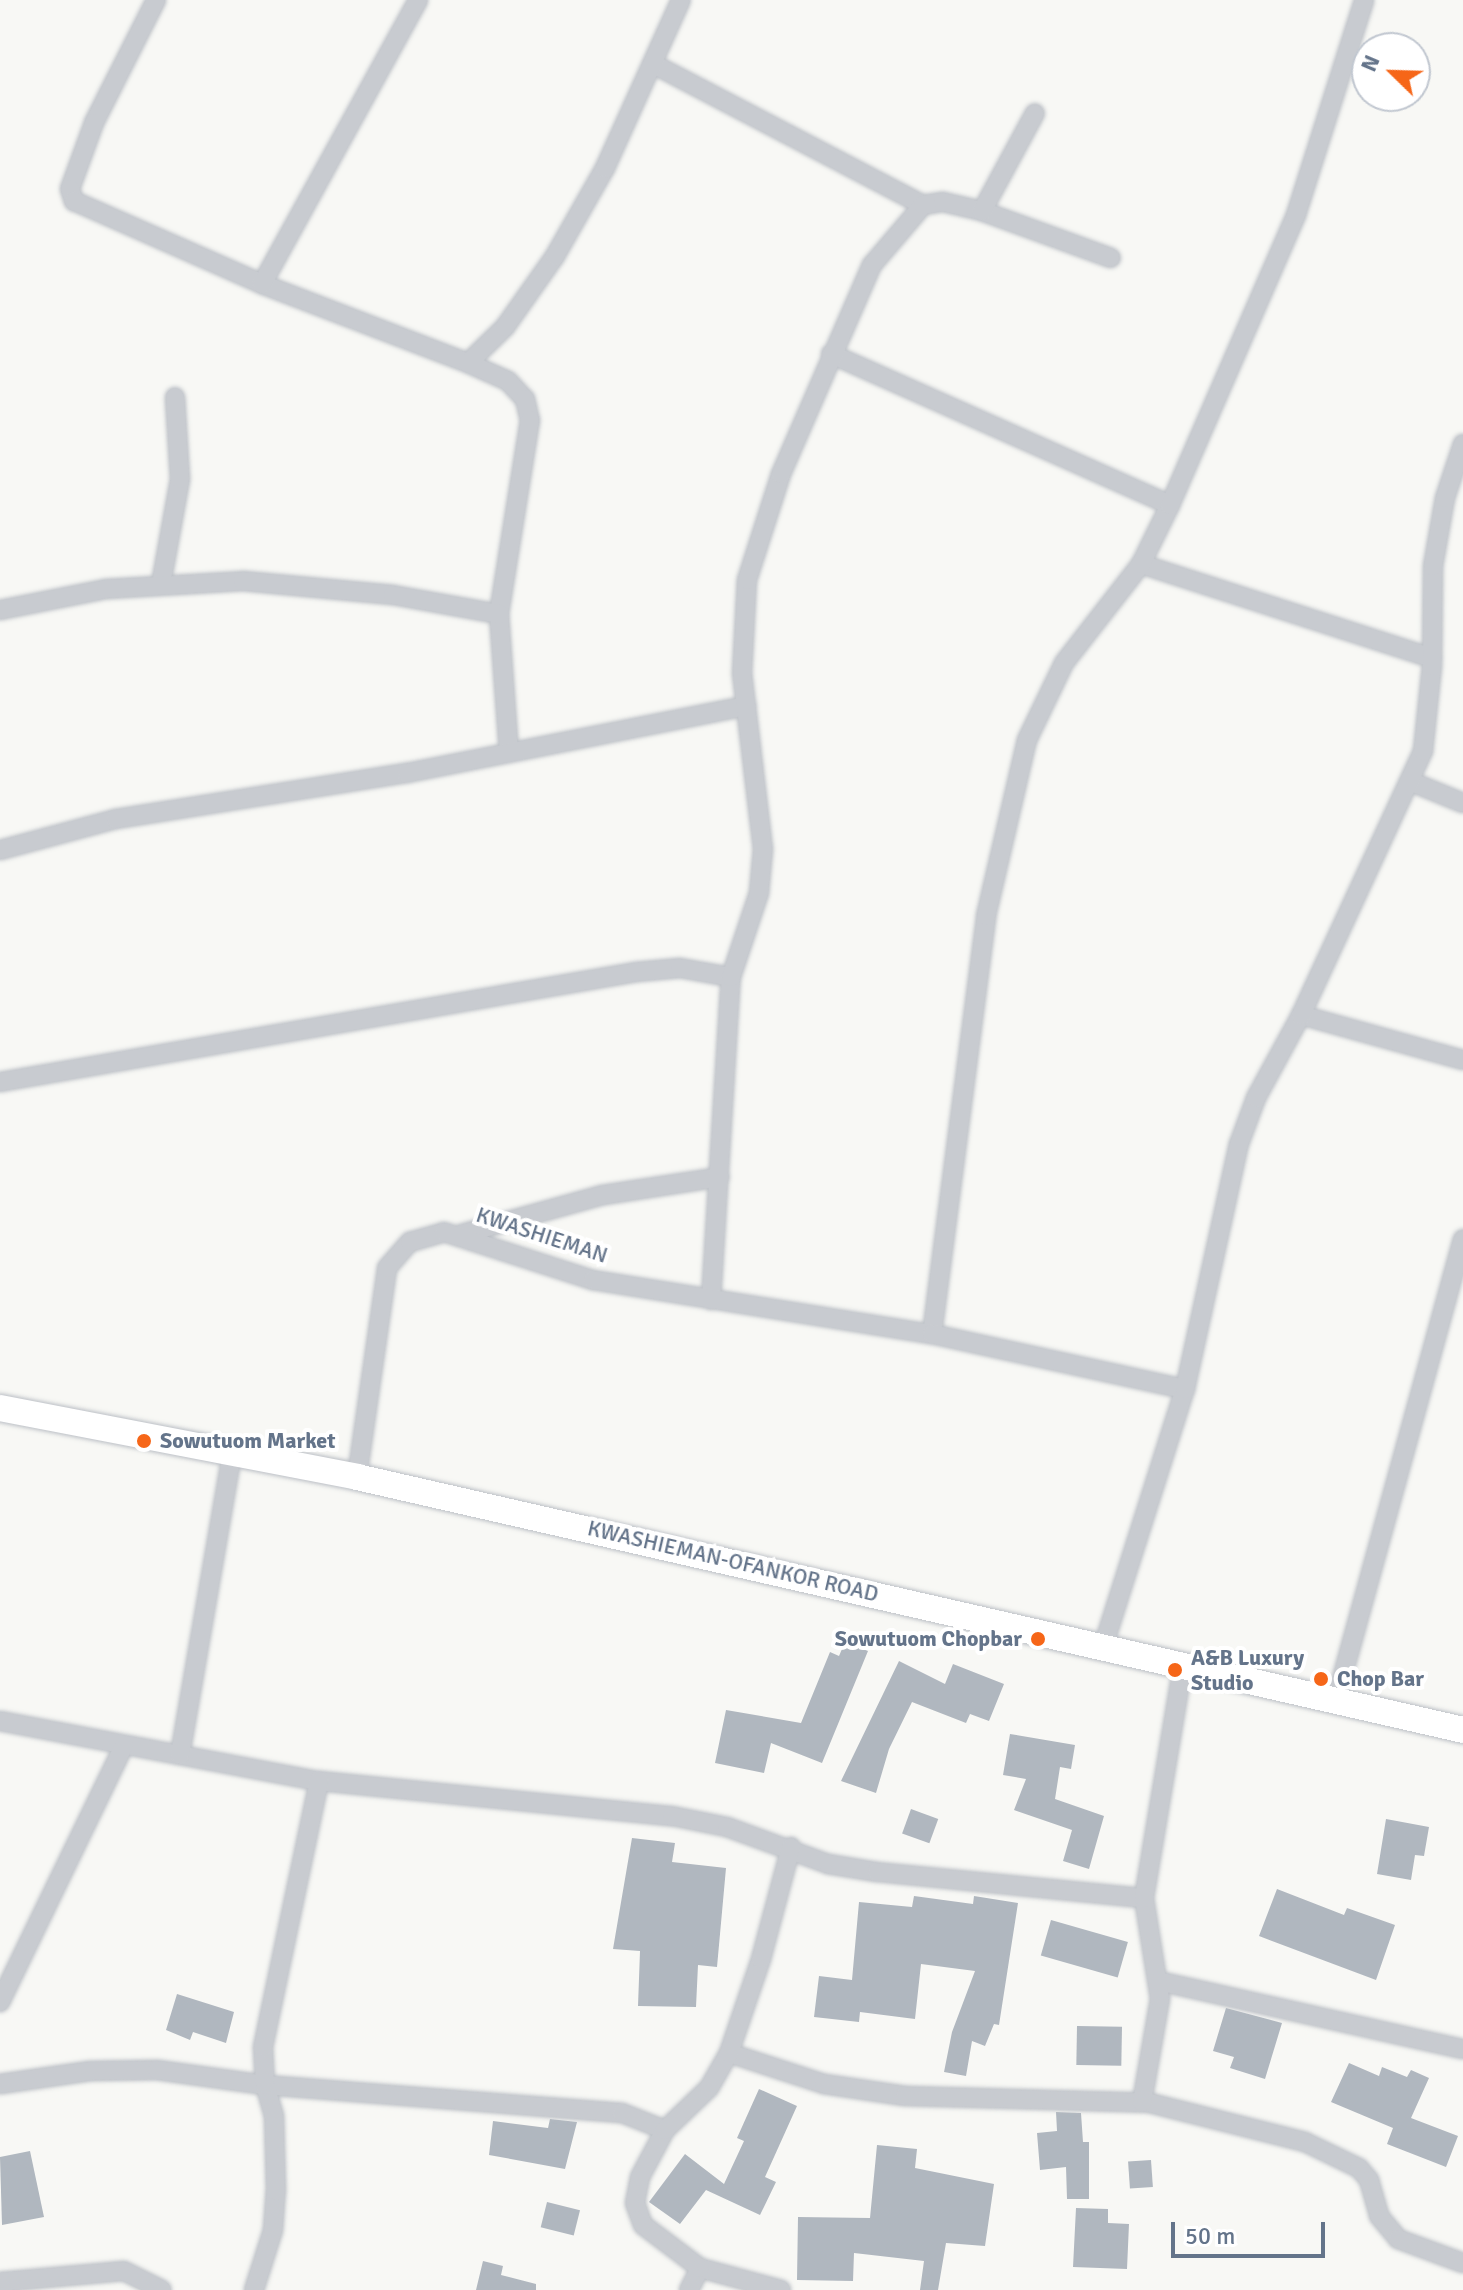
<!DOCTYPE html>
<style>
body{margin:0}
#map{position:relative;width:1463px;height:2290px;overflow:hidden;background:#f8f8f5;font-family:Signika,sans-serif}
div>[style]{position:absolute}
.building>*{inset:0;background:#b0b7bf;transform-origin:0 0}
.roads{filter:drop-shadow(0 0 2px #bcc0c6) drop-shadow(0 0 2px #bcc0c6)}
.street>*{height:18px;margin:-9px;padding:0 9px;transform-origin:9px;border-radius:9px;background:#c8cbd0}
.secondary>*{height:26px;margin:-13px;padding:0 13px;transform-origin:13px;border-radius:13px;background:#fff}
.dots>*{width:22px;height:22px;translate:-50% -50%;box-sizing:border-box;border:4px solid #fff;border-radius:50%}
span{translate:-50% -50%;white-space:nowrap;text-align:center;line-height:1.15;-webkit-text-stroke:8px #fff;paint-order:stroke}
.street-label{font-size:22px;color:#64748a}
.poi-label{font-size:22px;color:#64748a;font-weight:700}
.left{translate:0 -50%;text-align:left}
.right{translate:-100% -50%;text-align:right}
.north{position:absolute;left:1351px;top:32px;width:80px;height:80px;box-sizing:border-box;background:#fff;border:2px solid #c1c7d0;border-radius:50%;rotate:293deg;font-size:22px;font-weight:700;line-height:32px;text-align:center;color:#64748a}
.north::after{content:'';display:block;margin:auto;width:28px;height:36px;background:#f66618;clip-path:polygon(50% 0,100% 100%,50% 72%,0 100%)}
.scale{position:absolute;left:1171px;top:2222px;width:154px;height:36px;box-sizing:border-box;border:4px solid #64748a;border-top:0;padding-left:10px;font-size:24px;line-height:28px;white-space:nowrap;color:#64748a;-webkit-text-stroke:6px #fff;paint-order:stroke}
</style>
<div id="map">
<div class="building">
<i style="clip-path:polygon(845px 1642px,868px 1651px,822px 1763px,771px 1743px,764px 1773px,715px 1763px,726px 1710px,801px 1723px,830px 1652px,839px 1656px)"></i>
<i style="clip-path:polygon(899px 1661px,945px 1684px,953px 1664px,1004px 1684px,989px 1721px,970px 1714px,966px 1723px,912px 1702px,889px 1749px,876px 1793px,841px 1781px)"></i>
<i style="clip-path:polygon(1010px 1734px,1075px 1745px,1071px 1769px,1060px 1767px,1055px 1799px,1104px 1816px,1089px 1869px,1063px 1861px,1072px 1830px,1014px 1810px,1026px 1779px,1003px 1775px)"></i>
<i style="left:911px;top:1809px;width:29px;height:26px;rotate:20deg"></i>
<i style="clip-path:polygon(1386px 1819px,1429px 1827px,1424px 1856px,1415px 1855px,1411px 1880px,1377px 1874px)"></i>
<i style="clip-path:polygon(632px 1838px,675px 1843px,672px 1862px,726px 1868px,717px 1967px,698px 1965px,696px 2007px,638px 2006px,640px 1951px,613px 1949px)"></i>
<i style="clip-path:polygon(1277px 1889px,1344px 1915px,1347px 1908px,1395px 1925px,1376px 1980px,1259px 1936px)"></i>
<i style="clip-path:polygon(914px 1896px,973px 1904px,974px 1896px,1018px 1903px,999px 2025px,994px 2024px,985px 2046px,972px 2041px,966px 2076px,944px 2072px,952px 2032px,975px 1971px,921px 1964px,915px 2019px,860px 2012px,859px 2022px,814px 2017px,819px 1976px,852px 1980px,859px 1902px,912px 1907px)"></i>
<i style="left:1051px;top:1920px;width:80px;height:37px;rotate:16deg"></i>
<i style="clip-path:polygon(177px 1994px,234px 2012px,226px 2043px,193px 2032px,190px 2040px,166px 2030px)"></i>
<i style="clip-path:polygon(1226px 2008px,1282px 2023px,1265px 2079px,1230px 2068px,1234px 2057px,1213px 2051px)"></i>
<i style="left:1077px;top:2026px;width:45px;height:39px;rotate:1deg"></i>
<i style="clip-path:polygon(1349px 2063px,1379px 2076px,1382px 2067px,1407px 2077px,1411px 2070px,1429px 2078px,1411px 2118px,1458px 2136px,1446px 2167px,1387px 2144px,1393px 2128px,1331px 2102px)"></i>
<i style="clip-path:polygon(759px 2089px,797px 2106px,765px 2177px,776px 2182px,760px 2215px,706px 2190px,680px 2224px,649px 2202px,685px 2154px,724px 2184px,744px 2141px,737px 2138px)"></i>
<i style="clip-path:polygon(1056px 2112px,1081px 2113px,1083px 2142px,1089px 2142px,1089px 2199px,1067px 2199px,1066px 2167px,1040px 2170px,1037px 2133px,1057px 2131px)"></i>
<i style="clip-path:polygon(550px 2119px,577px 2122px,565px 2169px,489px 2155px,493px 2121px,548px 2128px)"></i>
<i style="clip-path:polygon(877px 2145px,917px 2149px,915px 2168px,994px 2184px,985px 2246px,946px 2243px,938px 2290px,920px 2290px,924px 2261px,854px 2253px,853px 2281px,797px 2280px,798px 2217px,870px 2218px)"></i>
<i style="clip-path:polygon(30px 2151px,44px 2217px,2px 2225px,0 2157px)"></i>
<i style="left:1151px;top:2160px;width:27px;height:23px;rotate:86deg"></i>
<i style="left:547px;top:2202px;width:34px;height:26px;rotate:14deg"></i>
<i style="clip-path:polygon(1076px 2208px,1108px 2209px,1108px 2223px,1129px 2224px,1127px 2269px,1073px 2267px)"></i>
<i style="clip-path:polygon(483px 2261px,503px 2266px,501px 2275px,536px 2284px,536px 2290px,476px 2290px)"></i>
</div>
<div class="roads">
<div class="street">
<i style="left:156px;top:0;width:138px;rotate:116.8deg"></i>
<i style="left:94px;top:123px;width:70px;rotate:110deg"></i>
<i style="left:70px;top:189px;width:13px;rotate:72deg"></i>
<i style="left:74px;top:201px;width:206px;rotate:23.8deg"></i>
<i style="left:262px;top:284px;width:221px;rotate:21deg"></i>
<i style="left:468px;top:363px;width:44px;rotate:24.2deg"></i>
<i style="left:508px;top:381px;width:25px;rotate:47deg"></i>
<i style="left:525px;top:399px;width:22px;rotate:77deg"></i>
<i style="left:530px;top:420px;width:196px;rotate:99.1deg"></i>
<i style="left:499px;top:614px;width:139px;rotate:85.9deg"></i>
<i style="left:655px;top:65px;width:302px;rotate:27.6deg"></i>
<i style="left:982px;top:211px;width:137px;rotate:20deg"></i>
<i style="left:262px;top:284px;width:324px;rotate:-61.2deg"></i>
<i style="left:831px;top:354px;width:371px;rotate:24deg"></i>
<i style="left:468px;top:363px;width:52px;rotate:-44.2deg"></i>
<i style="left:505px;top:327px;width:87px;rotate:-54.8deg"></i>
<i style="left:555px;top:256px;width:101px;rotate:-60.4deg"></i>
<i style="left:605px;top:168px;width:184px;rotate:-65.7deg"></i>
<i style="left:1141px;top:564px;width:306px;rotate:17.9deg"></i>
<i style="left:161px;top:584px;width:107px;rotate:-79.7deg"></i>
<i style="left:180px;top:479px;width:82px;rotate:-93.5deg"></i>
<i style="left:0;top:610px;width:108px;rotate:-11.2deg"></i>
<i style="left:106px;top:589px;width:137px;rotate:-3.3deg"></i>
<i style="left:243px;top:581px;width:151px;rotate:5.3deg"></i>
<i style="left:393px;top:595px;width:108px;rotate:10.2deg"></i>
<i style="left:1412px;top:782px;width:55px;rotate:22.4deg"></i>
<i style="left:0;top:850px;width:120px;rotate:-15deg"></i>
<i style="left:116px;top:819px;width:295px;rotate:-9deg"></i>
<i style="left:407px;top:773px;width:346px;rotate:-11.2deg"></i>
<i style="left:1301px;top:1015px;width:168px;rotate:15.5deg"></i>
<i style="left:0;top:1082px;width:645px;rotate:-9.81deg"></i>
<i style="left:636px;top:972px;width:44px;rotate:-5.2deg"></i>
<i style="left:680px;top:968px;width:52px;rotate:10deg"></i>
<i style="left:462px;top:1234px;width:146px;rotate:-15.5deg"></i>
<i style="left:603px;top:1195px;width:118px;rotate:-8.7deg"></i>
<i style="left:711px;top:1300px;width:324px;rotate:-86.5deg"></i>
<i style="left:731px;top:977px;width:89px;rotate:-71.6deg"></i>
<i style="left:759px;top:893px;width:44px;rotate:-84.8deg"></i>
<i style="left:763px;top:849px;width:176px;rotate:-96.8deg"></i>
<i style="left:742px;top:674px;width:94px;rotate:-87deg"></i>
<i style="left:747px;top:580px;width:111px;rotate:-72.2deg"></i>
<i style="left:781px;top:474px;width:228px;rotate:-66.5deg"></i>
<i style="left:872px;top:265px;width:79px;rotate:-49.6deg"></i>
<i style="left:923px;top:205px;width:20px;rotate:-9deg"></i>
<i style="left:943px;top:202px;width:40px;rotate:13deg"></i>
<i style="left:982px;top:211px;width:111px;rotate:-61.6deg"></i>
<i style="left:932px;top:1334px;width:421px;rotate:-82.6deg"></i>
<i style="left:986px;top:916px;width:181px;rotate:-76.9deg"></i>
<i style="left:1027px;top:740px;width:85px;rotate:-64.3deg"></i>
<i style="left:1064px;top:663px;width:125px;rotate:-52.1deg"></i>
<i style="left:1141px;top:564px;width:66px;rotate:-63.8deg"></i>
<i style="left:1170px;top:505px;width:316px;rotate:-66.5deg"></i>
<i style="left:1296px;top:215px;width:225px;rotate:-72.4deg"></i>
<i style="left:357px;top:1477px;width:211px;rotate:-81.8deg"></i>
<i style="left:387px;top:1268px;width:35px;rotate:-49deg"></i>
<i style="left:410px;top:1242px;width:35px;rotate:-16deg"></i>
<i style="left:444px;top:1232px;width:157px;rotate:17.9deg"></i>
<i style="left:593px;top:1280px;width:343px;rotate:9.1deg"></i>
<i style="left:932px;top:1334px;width:259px;rotate:12.3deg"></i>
<i style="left:1104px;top:1644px;width:268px;rotate:-72.4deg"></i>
<i style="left:1185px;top:1389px;width:251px;rotate:-77.6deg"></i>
<i style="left:1239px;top:1144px;width:49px;rotate:-69.7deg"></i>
<i style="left:1256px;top:1098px;width:94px;rotate:-61.5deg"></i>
<i style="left:1301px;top:1015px;width:291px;rotate:-65.2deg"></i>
<i style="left:1423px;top:751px;width:85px;rotate:-84deg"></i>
<i style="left:1432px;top:666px;width:100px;rotate:-89.4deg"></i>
<i style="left:1433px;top:566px;width:69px;rotate:-80deg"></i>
<i style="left:1445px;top:498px;width:57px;rotate:-71.6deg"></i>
<i style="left:1336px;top:1700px;width:478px;rotate:-74.6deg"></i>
<i style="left:0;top:1721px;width:325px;rotate:10.7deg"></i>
<i style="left:319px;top:1781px;width:355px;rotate:5.7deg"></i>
<i style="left:672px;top:1816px;width:56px;rotate:11.3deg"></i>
<i style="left:727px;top:1827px;width:108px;rotate:20.1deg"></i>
<i style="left:828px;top:1864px;width:50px;rotate:9.3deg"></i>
<i style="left:877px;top:1872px;width:268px;rotate:5.6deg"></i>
<i style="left:180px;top:1755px;width:311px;rotate:-80.2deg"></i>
<i style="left:1158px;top:1981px;width:312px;rotate:12.6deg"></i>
<i style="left:0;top:2002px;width:285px;rotate:-64.2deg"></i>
<i style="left:729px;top:2053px;width:100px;rotate:18.1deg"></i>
<i style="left:824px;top:2084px;width:82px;rotate:8.4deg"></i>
<i style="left:905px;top:2096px;width:245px;rotate:1.6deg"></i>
<i style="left:1150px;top:2103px;width:160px;rotate:14.1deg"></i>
<i style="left:1305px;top:2142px;width:60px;rotate:25.7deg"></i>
<i style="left:1359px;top:2168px;width:16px;rotate:50deg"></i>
<i style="left:1369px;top:2180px;width:37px;rotate:74deg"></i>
<i style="left:1379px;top:2216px;width:30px;rotate:50deg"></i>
<i style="left:1398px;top:2239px;width:69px;rotate:20.3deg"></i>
<i style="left:0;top:2084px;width:91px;rotate:-8.2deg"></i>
<i style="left:90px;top:2071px;width:67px;rotate:-0.9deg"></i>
<i style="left:157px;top:2070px;width:109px;rotate:7.9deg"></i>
<i style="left:265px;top:2085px;width:358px;rotate:4.5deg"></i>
<i style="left:622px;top:2113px;width:46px;rotate:21.6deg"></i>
<i style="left:1142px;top:2102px;width:105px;rotate:-80.1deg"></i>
<i style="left:1160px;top:1999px;width:102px;rotate:-99deg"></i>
<i style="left:1144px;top:1898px;width:236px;rotate:-80.5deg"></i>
<i style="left:0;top:2282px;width:124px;rotate:-5.1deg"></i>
<i style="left:124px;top:2271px;width:42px;rotate:26.6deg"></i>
<i style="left:254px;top:2290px;width:63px;rotate:-72.4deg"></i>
<i style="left:273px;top:2230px;width:39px;rotate:-86deg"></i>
<i style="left:276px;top:2191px;width:75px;rotate:-91.5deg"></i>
<i style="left:274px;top:2116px;width:32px;rotate:-106deg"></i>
<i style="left:265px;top:2085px;width:38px;rotate:-93deg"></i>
<i style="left:263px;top:2047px;width:272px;rotate:-78.1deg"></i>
<i style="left:689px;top:2290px;width:25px;rotate:-63deg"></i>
<i style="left:781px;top:2290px;width:84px;rotate:-164.8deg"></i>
<i style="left:700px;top:2268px;width:71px;rotate:-143deg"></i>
<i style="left:643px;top:2225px;width:23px;rotate:-110deg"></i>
<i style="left:635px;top:2203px;width:26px;rotate:-79deg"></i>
<i style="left:640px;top:2177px;width:53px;rotate:-62deg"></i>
<i style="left:665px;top:2130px;width:61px;rotate:-43.7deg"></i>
<i style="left:709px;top:2088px;width:40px;rotate:-60.3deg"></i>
<i style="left:729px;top:2053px;width:99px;rotate:-71.2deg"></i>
<i style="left:761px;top:1959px;width:116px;rotate:-75deg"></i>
</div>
<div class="secondary">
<i style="left:0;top:1408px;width:364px;rotate:10.9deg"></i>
<i style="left:357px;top:1477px;width:1135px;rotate:12.88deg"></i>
</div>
</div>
<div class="dots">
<i style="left:144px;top:1441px;background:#f66618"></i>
<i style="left:1038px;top:1639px;background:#f66618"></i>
<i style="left:1175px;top:1670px;background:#f66618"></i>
<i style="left:1321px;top:1679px;background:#f66618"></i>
</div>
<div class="street-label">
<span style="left:542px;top:1235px;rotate:18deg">KWASHIEMAN</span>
<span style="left:733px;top:1561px;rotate:13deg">KWASHIEMAN-OFANKOR ROAD</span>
</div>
<div class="poi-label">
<span class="left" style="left:160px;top:1441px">Sowutuom Market</span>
<span class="right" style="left:1022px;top:1639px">Sowutuom Chopbar</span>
<span class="left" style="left:1191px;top:1670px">A&amp;B Luxury<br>Studio</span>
<span class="left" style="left:1337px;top:1679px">Chop Bar</span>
</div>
<div class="north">N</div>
<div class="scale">50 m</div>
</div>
